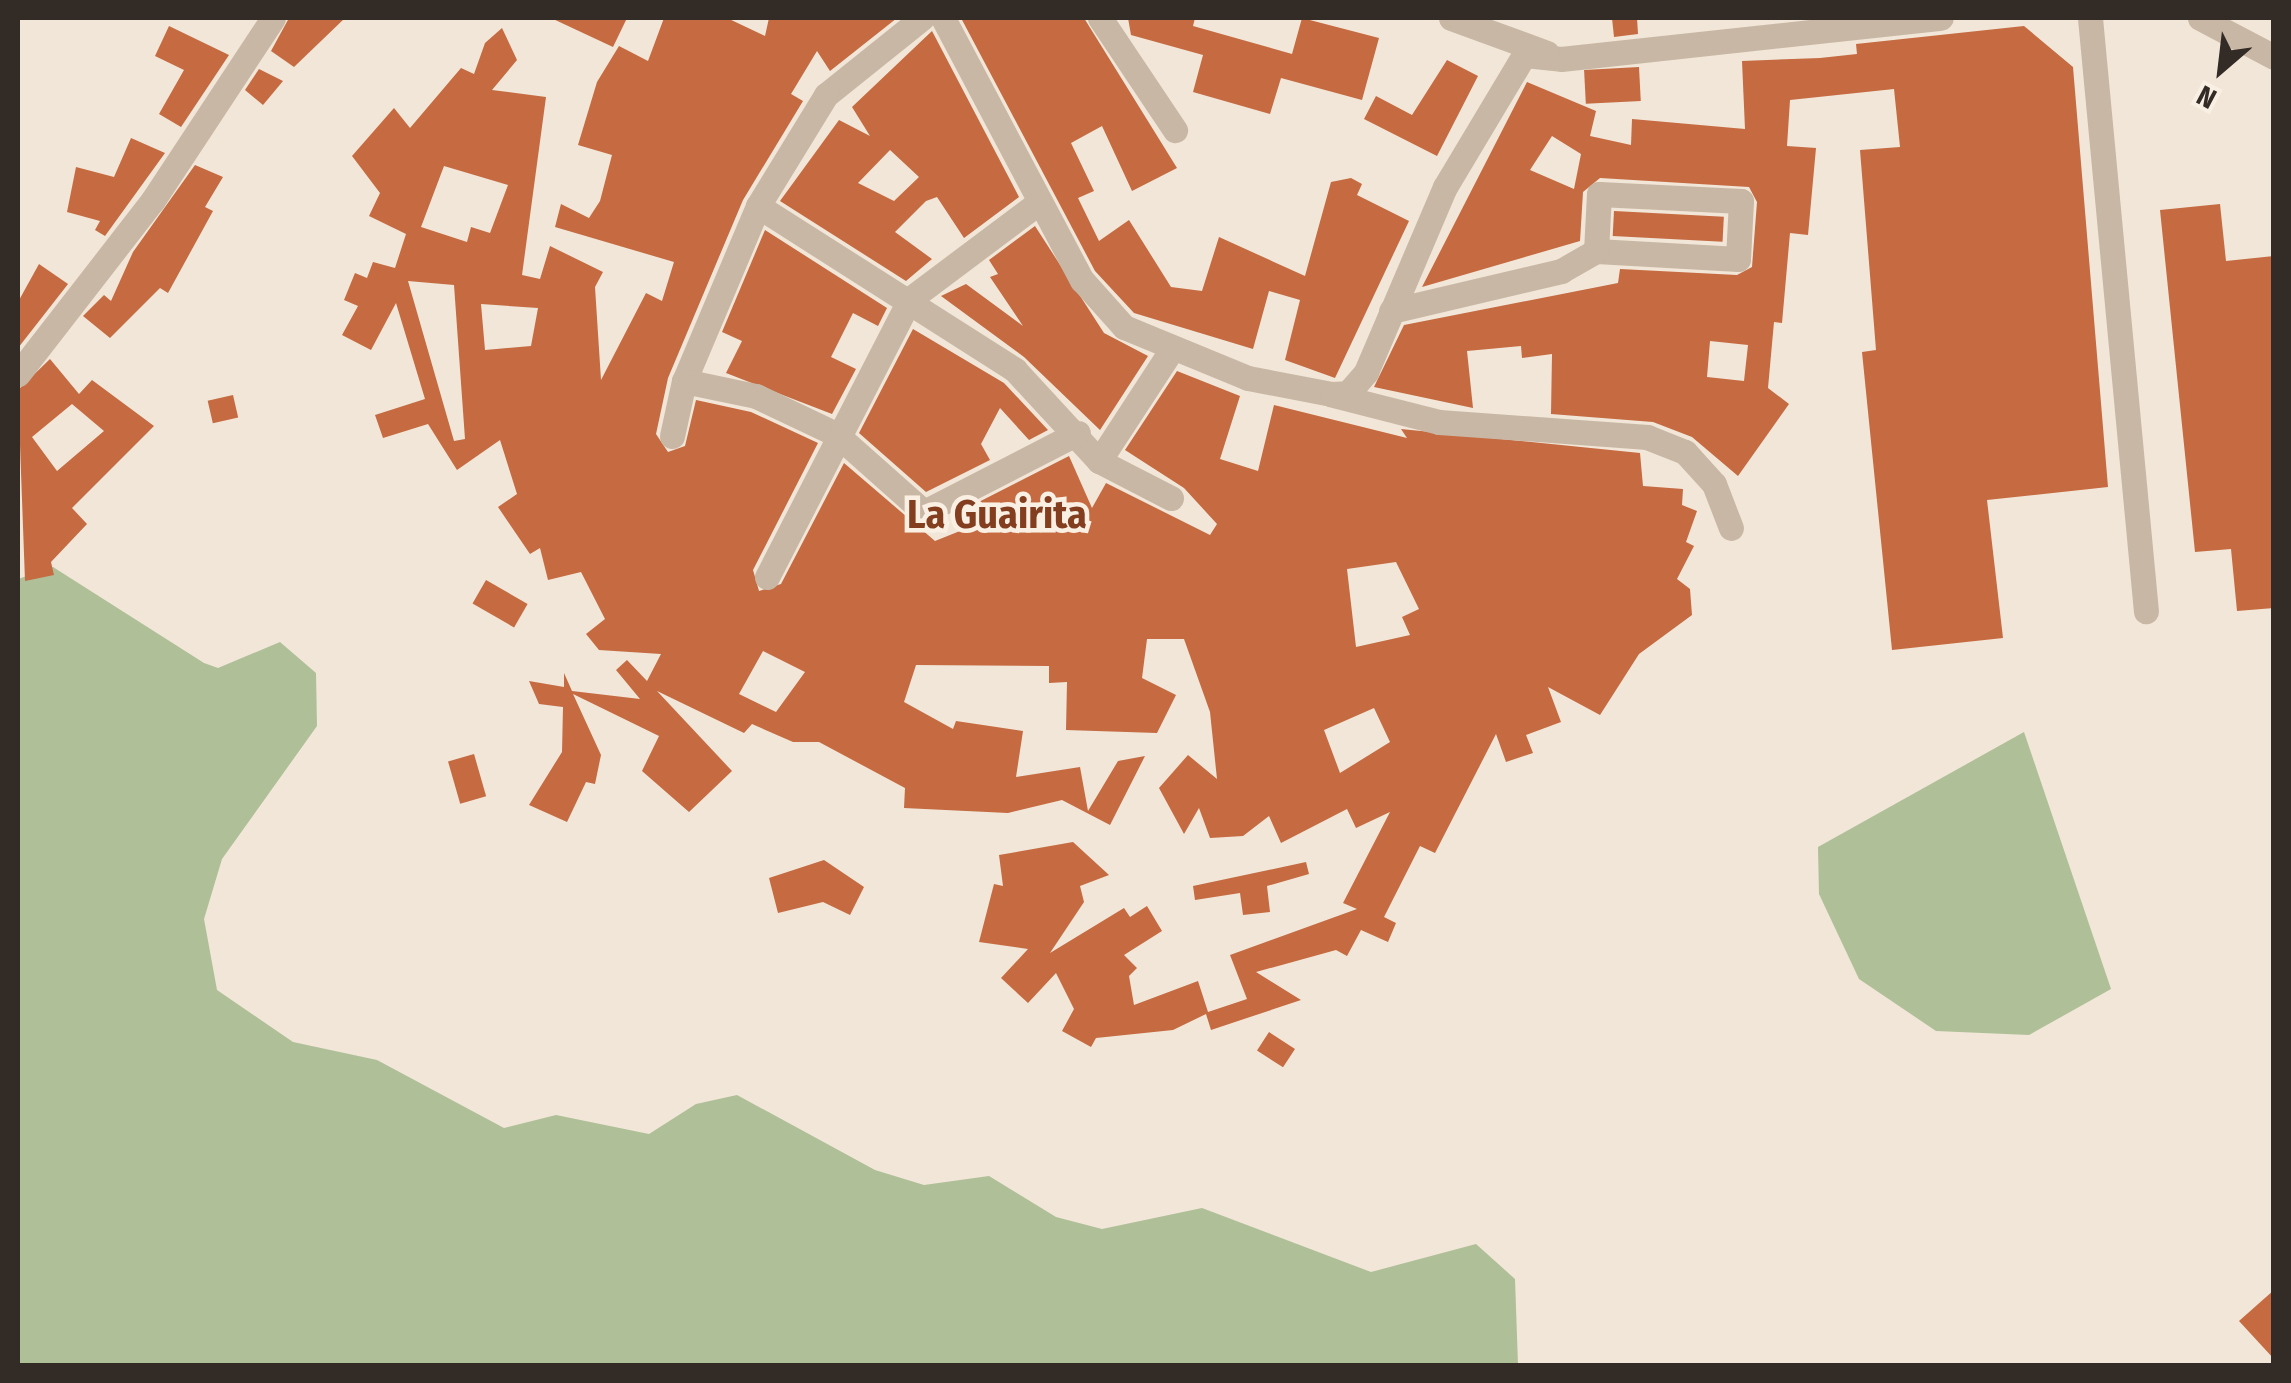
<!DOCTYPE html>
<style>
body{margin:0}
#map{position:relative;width:2291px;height:1383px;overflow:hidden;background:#f1e6d7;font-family:"Fira Sans Condensed",sans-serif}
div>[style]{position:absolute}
.green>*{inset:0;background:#afbf98}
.building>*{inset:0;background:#c56a41;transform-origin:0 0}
.minor>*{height:25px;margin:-12.5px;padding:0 12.5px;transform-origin:12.5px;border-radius:12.5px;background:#c8b7a4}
span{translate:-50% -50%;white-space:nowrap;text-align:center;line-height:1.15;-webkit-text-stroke:9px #f9f0e3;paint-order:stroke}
.district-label{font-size:40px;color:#823e1f;font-weight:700}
.frame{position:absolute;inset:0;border:20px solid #332b26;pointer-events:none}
.north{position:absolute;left:2171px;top:20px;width:100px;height:100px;-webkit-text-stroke:8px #f9f0e3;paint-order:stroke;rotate:208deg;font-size:28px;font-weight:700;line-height:40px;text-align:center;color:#332b26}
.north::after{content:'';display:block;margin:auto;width:35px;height:45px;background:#332b26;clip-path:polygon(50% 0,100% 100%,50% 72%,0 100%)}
</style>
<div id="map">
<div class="green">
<i style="clip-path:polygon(53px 567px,204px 663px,218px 668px,280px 642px,316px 673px,317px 726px,222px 859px,204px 919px,217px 990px,293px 1042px,377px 1060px,504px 1128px,556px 1115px,649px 1134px,696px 1104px,737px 1095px,875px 1170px,924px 1185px,989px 1176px,1056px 1217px,1102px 1229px,1202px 1208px,1371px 1272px,1476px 1244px,1515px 1279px,1518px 1365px,18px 1365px,18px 579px)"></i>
<i style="clip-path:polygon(2024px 732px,2111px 989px,2029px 1035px,1936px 1031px,1859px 979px,1819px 894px,1818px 847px)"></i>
</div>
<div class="building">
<i style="clip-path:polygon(289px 18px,345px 18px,294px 67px,271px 51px)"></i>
<i style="clip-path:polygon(551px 18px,627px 18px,613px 47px)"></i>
<i style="clip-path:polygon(evenodd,664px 18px,727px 18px,765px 36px,769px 18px,897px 18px,830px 71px,817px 51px,791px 94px,803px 101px,743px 200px,668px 378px,656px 434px,668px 452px,685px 446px,696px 400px,751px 412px,818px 443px,753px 570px,759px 591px,781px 584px,844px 463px,935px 541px,970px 527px,965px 509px,1069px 456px,1092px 508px,1106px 483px,1210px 535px,1217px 524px,1184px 488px,1125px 450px,1177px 371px,1240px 396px,1220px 459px,1258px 471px,1274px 405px,1407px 438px,1401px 429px,1640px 453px,1643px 486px,1683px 489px,1682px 505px,1697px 511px,1686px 542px,1694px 546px,1677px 579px,1690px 589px,1692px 615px,1639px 654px,1600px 715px,1548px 687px,1561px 722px,1526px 735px,1533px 753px,1506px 762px,1496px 734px,1435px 853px,1420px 846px,1384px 917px,1396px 923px,1388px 942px,1361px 930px,1347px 956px,1336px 950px,1256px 972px,1301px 1000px,1211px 1030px,1206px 1014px,1173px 1030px,1096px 1038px,1091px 1047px,1062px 1031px,1074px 1009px,1056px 973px,1028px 1003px,1001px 978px,1028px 949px,979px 942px,994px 884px,1003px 886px,999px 855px,1073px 842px,1109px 875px,1080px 886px,1084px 902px,1050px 953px,1124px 908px,1130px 917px,1147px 906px,1162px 931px,1124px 955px,1137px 968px,1129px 976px,1134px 1005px,1198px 981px,1208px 1012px,1247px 999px,1230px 955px,1357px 909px,1343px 903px,1390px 812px,1356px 828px,1347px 809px,1281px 843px,1269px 816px,1243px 836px,1210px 838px,1199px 808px,1184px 834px,1159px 788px,1188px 755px,1217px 779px,1210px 712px,1184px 639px,1147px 639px,1142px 678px,1176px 695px,1157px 733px,1066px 730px,1067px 682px,1049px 683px,1049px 666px,916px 665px,904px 702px,953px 729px,956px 721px,1023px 731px,1016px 777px,1080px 767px,1088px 811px,1118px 761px,1145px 756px,1110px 825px,1062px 800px,1008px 813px,904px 808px,905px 788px,819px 742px,793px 742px,752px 724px,744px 733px,657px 691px,732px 771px,689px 812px,642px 771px,659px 736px,573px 694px,601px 755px,595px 784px,586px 782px,567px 822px,529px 805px,562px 752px,563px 707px,539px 704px,529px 681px,564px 687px,564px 673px,572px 691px,640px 699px,616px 670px,627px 660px,647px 681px,661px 654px,599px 650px,586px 634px,605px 619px,581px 572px,548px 580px,540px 548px,530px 554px,498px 507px,517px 494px,500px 440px,457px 470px,428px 424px,383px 438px,375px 415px,425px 399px,396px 303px,371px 350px,342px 335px,358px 306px,344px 300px,355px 273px,367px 278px,373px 262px,395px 268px,406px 234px,369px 216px,380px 193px,352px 156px,394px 108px,410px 128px,461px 68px,474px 74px,485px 43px,502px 28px,517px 60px,492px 90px,546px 97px,522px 275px,540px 279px,550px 246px,603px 272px,595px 287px,601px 380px,646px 293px,662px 301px,674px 262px,555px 227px,561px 204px,589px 218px,600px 201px,612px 155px,578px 145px,597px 82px,619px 46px,648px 61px,664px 18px,444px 166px,508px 185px,490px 233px,471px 227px,467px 242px,421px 227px,444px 166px,664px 18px,408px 281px,454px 285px,465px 439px,454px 441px,408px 281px,664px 18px,481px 304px,538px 308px,531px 346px,485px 350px,481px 304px,664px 18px,1396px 562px,1419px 609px,1402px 617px,1410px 635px,1356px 647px,1347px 569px,1396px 562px,664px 18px,763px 651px,805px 672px,776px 712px,739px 694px,763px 651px,664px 18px,1374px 708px,1390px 742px,1340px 773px,1324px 730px,1374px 708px)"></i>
<i style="clip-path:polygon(961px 18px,1084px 18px,1177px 168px,1132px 191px,1102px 126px,1071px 143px,1094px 191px,1078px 198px,1099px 241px,1129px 220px,1171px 287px,1202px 291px,1219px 237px,1305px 276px,1331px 182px,1351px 178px,1362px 184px,1357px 195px,1409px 221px,1335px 378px,1285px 360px,1300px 300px,1269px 291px,1253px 349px,1134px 313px,1095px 271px)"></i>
<i style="clip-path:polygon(1128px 18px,1195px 18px,1193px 26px,1292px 54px,1302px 18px,1379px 38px,1362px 100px,1281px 78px,1270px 114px,1193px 92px,1203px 55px,1131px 35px)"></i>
<i style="clip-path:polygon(1612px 18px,1637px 18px,1638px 34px,1614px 37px)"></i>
<i style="clip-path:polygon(169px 26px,229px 55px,181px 127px,159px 114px,184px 70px,155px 56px)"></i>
<i style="clip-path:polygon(evenodd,2024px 26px,2073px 67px,2108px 487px,1987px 500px,2003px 638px,1892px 650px,1862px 352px,1876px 350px,1860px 150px,1900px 147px,1894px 89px,1790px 100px,1787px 146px,1816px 148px,1808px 235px,1790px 233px,1782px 323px,1774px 322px,1768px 388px,1789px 404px,1738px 476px,1692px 437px,1653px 422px,1551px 414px,1552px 354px,1522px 358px,1521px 346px,1467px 351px,1473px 408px,1374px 387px,1404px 325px,1618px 283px,1620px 269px,1737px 275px,1752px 267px,1757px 202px,1749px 187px,1600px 178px,1583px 192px,1580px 241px,1422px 287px,1527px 82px,1596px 111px,1590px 136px,1631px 145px,1632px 119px,1745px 129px,1742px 61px,1820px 58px,1857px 54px,1856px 44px,2024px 26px,1552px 136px,1581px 154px,1574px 189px,1530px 170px,1552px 136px,2024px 26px,1710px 341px,1748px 345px,1744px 381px,1707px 377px,1710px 341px)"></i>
<i style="clip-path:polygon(evenodd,932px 31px,1019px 197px,964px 238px,937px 197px,926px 201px,895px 232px,932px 259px,906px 281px,780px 201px,839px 120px,870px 136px,852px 107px,932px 31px,890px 150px,919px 177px,894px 201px,858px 183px,890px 150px)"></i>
<i style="clip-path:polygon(1447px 60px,1478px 76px,1437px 156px,1364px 119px,1376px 96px,1412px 115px)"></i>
<i style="left:1639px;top:67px;width:34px;height:55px;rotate:87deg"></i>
<i style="clip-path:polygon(259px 69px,283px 81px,263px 105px,245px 90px)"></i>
<i style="clip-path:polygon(131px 138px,165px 153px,105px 236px,95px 230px,100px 221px,67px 212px,76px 167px,114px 177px)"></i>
<i style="clip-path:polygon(195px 165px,223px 177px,205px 207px,213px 211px,168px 293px,160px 288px,110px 338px,83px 316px,104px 295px,111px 301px,133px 252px)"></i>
<i style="clip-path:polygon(2220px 204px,2226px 261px,2274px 256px,2274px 608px,2237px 611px,2231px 549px,2195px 552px,2160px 210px)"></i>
<i style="left:1614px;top:211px;width:110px;height:25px;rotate:3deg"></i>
<i style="clip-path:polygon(1035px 226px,1104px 333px,1148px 356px,1100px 430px,1024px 357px,941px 296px,966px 284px,1023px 326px,990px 277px,998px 274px,989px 260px)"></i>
<i style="clip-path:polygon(765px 230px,887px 308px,878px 326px,853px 313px,831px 357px,856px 369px,832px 414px,726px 373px,742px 341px,722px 332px)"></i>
<i style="clip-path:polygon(39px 264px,68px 284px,18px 348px,18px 302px)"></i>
<i style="clip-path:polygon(913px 329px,1004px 383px,1048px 430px,1029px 440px,1000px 408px,981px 444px,990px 460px,926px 492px,859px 433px)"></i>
<i style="clip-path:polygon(evenodd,50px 359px,79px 394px,92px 380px,154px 426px,72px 508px,87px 524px,51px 562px,54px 575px,25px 581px,18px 390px,50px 359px,72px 404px,104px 431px,57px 471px,32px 437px,72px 404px)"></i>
<i style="left:233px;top:395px;width:23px;height:26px;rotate:77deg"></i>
<i style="left:486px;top:580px;width:48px;height:27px;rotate:30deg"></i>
<i style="left:474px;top:754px;width:44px;height:27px;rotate:74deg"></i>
<i style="clip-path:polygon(824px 860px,864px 887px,850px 915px,823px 902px,778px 913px,769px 878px)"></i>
<i style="clip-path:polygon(1306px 862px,1309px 874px,1267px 886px,1270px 912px,1243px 915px,1240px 893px,1195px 900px,1193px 886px)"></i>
<i style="left:1269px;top:1032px;width:31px;height:22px;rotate:33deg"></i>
<i style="clip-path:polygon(2274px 1290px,2274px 1359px,2239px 1321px)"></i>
</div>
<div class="minor">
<i style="left:922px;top:18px;width:123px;rotate:141.3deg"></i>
<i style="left:826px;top:95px;width:130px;rotate:121.5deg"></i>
<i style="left:758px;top:206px;width:305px;rotate:32.5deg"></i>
<i style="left:1015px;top:370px;width:124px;rotate:47.3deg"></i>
<i style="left:1099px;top:461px;width:81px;rotate:27.2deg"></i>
<i style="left:943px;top:18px;width:297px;rotate:62.1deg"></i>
<i style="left:1082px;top:280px;width:63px;rotate:48.2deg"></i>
<i style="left:1124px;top:327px;width:134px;rotate:22.4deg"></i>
<i style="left:1248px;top:378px;width:85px;rotate:10.9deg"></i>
<i style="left:1331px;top:394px;width:17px;rotate:-3deg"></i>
<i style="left:1348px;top:393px;width:28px;rotate:-49deg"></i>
<i style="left:1366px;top:372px;width:201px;rotate:-66.9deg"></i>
<i style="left:1445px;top:187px;width:154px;rotate:-59.1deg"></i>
<i style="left:1524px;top:55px;width:37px;rotate:6deg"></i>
<i style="left:1561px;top:59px;width:382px;rotate:-6.2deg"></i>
<i style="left:1100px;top:18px;width:135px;rotate:56.2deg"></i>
<i style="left:1451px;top:18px;width:102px;rotate:20deg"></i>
<i style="left:2090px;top:18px;width:596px;rotate:84.61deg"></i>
<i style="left:2200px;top:18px;width:84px;rotate:27.8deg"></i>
<i style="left:1599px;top:194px;width:142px;rotate:2.8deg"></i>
<i style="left:1741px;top:201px;width:58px;rotate:93deg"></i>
<i style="left:1738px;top:259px;width:142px;rotate:-176.8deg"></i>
<i style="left:1596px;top:251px;width:57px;rotate:-87deg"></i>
<i style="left:758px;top:206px;width:190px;rotate:112.9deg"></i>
<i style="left:684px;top:381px;width:74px;rotate:11.8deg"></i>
<i style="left:756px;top:396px;width:89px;rotate:25.4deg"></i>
<i style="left:836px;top:434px;width:118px;rotate:41.6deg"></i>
<i style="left:924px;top:512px;width:173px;rotate:-27.2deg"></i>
<i style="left:1391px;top:311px;width:175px;rotate:-13.2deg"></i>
<i style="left:1561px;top:271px;width:40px;rotate:-29.7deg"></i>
<i style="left:18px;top:374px;width:220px;rotate:-52.2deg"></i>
<i style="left:153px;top:200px;width:218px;rotate:-56.6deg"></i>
<i style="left:1333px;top:395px;width:109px;rotate:14.3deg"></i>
<i style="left:1439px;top:422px;width:209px;rotate:4.1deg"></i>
<i style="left:1647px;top:437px;width:41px;rotate:21.5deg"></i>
<i style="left:1685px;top:452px;width:43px;rotate:47.8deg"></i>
<i style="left:1714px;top:484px;width:47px;rotate:68.9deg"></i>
<i style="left:672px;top:436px;width:56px;rotate:-77.7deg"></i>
<i style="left:1099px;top:461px;width:130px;rotate:-56.9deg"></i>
<i style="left:767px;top:577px;width:313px;rotate:-62.8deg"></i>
<i style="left:910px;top:299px;width:160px;rotate:-36.9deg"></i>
</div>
<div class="district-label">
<span style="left:997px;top:515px">La Guairita</span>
</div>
<div class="frame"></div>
<div class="north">N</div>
</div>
